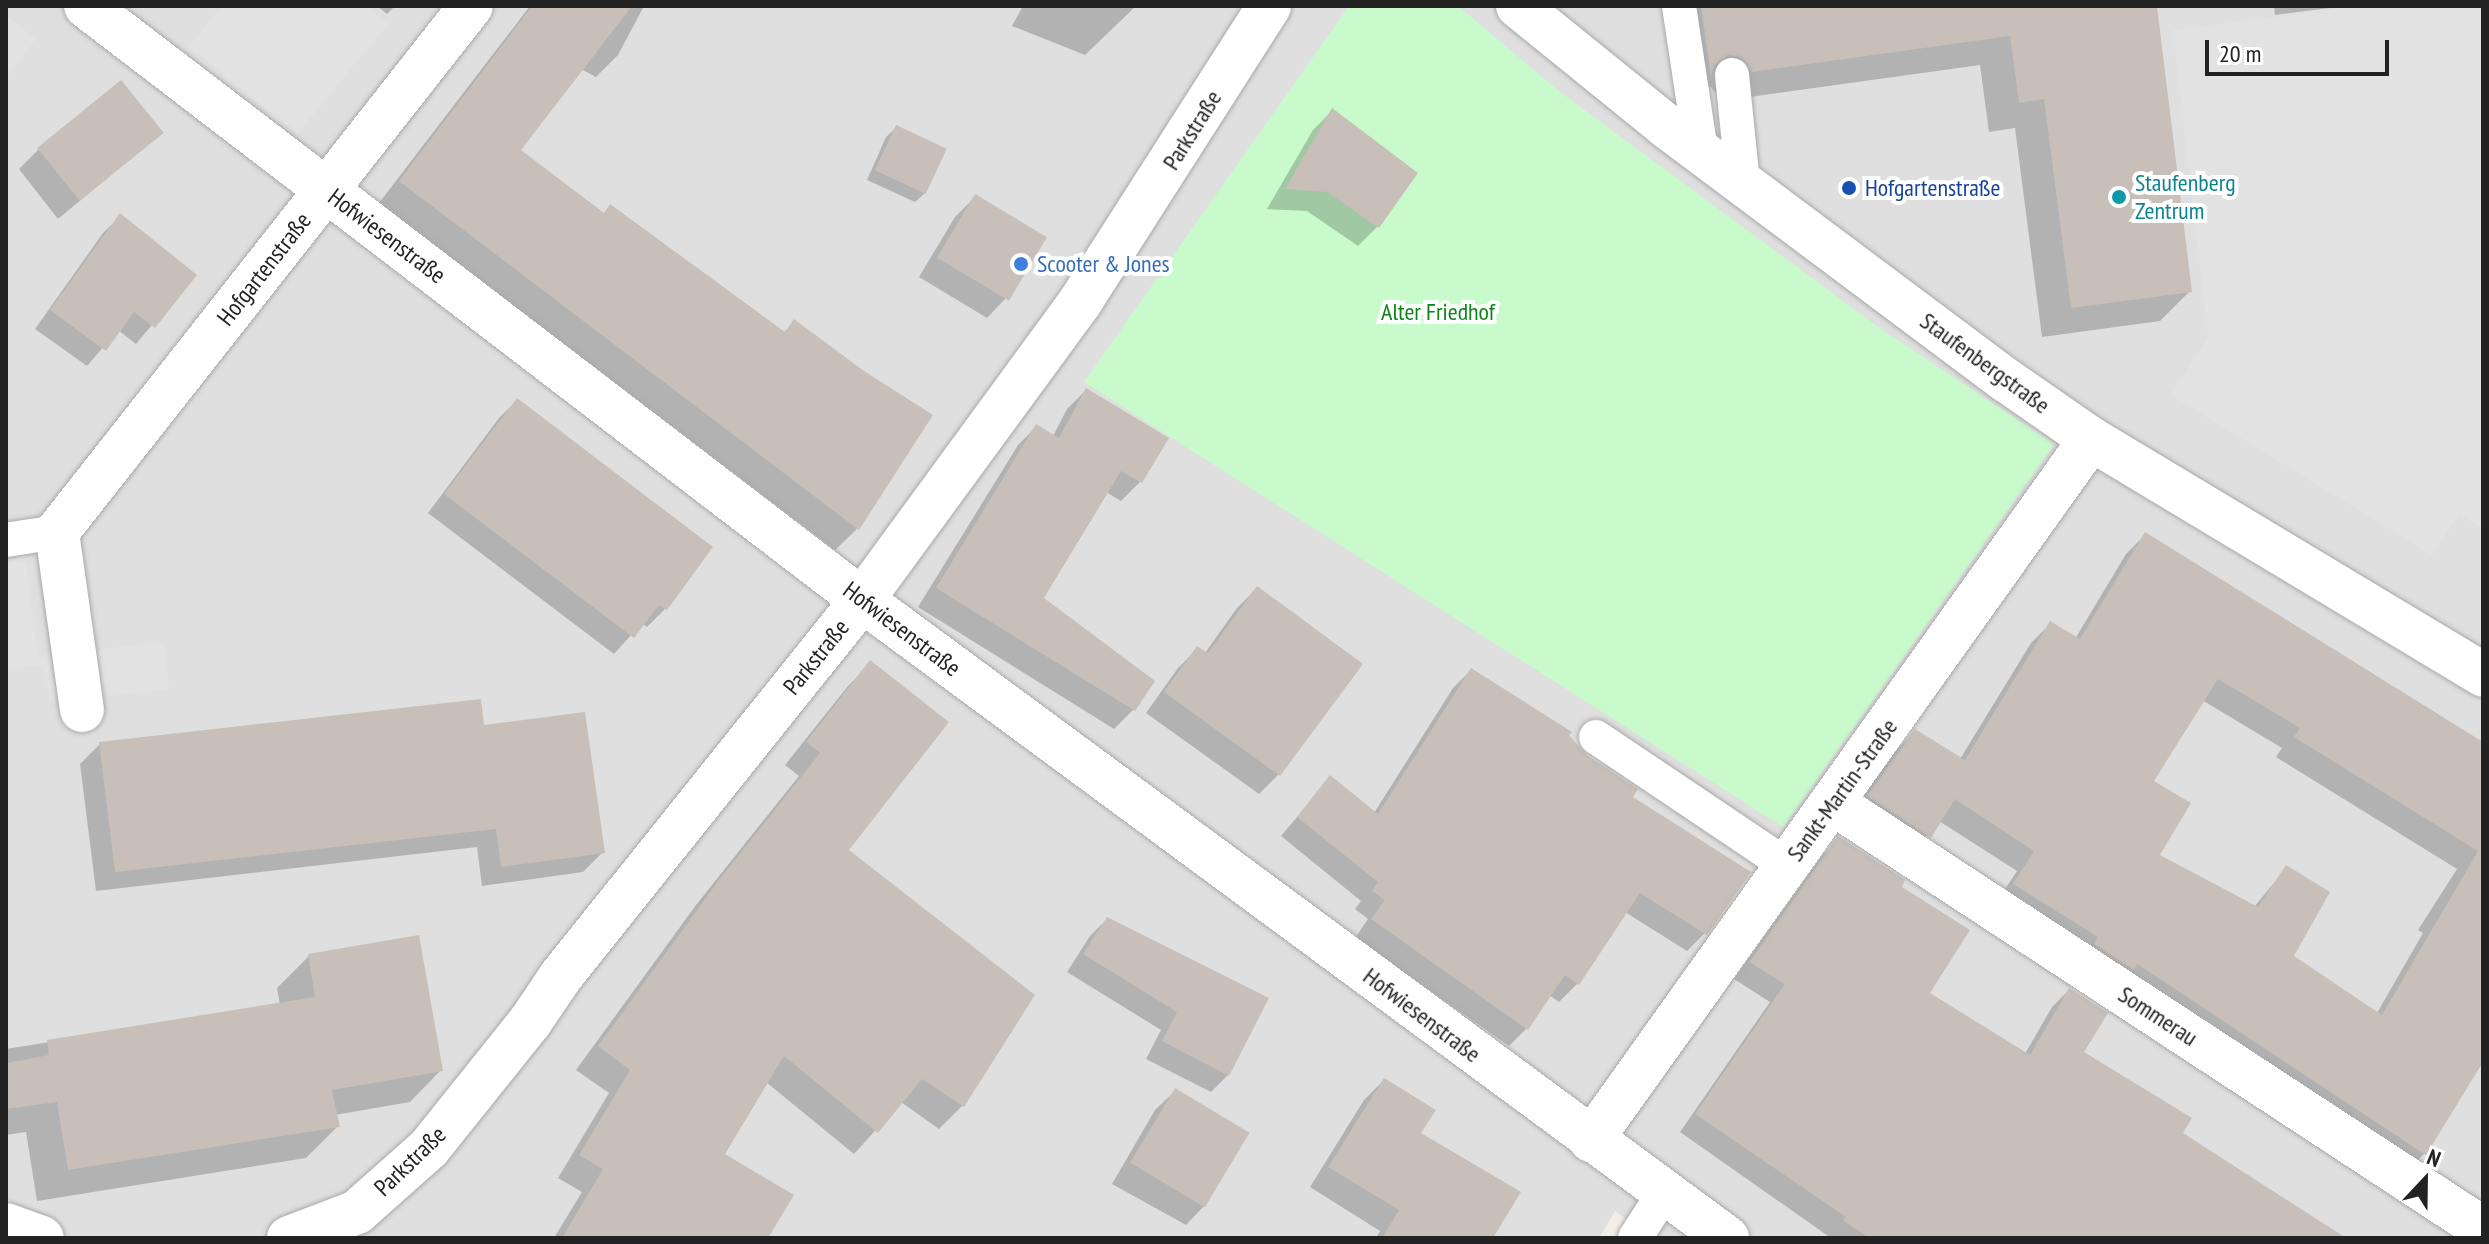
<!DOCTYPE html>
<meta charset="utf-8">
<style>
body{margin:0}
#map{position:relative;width:2489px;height:1244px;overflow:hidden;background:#f2efe9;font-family:"PT Sans Narrow",sans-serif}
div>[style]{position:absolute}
.residential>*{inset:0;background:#e0dfdf}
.park>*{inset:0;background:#c8facc}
.parking>*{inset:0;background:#e2e2e2}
.shadow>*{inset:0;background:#0003}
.building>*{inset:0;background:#c7bfb8;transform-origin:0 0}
.roads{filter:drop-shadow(0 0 2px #a9a9a9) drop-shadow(0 0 2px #a9a9a9)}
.service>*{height:34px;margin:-17px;padding:0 17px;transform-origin:17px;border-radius:17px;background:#fff}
.minor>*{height:44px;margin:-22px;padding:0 22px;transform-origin:22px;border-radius:22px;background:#fff}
.tertiary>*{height:44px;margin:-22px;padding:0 22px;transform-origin:22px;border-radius:22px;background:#fff}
.dots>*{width:22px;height:22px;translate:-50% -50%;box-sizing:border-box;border:4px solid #fff;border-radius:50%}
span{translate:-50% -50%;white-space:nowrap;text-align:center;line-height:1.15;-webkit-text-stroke:8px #fff;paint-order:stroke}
.street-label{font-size:24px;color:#222}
.culture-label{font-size:24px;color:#0d838f}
.left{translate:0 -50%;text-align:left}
.transit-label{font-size:24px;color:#164399}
.shop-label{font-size:24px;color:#366cbe}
.park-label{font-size:24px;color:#0c8416}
.frame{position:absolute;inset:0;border:8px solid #222;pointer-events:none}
.north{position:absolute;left:2385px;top:1140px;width:80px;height:80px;-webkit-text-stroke:6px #fff;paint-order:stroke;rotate:22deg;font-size:22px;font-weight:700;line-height:32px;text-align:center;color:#222}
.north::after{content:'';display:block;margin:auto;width:28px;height:36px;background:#222;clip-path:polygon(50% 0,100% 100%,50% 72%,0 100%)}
.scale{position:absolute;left:2205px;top:40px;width:184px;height:36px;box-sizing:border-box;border:4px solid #222;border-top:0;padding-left:10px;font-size:24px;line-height:28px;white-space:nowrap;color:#222;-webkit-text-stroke:6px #fff;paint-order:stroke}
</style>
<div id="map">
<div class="residential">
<i style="clip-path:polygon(6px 6px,2483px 6px,2483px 1238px,1652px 1238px,1615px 1211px,1599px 1238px,6px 1238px)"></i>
</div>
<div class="park">
<i style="clip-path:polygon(1349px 6px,1458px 6px,1560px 92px,1881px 329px,2054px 444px,1783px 827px,1084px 382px)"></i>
</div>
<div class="parking">
<i style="clip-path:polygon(222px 6px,367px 6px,388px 24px,297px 134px,189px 46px)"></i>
<i style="clip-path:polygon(2361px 6px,2483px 6px,2483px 528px,2459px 514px,2432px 555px,2171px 395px,2208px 338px,2173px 30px)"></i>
<i style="clip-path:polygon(6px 15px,36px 39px,6px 77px)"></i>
<i style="clip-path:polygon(24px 546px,38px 657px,164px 642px,169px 689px,50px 703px,44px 665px,6px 669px,6px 548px)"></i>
</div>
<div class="shadow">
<i style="clip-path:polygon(377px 6px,395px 6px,387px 14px)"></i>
<i style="clip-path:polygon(530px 6px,644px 6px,618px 55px,596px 77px,581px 69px,518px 150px,603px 215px,783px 333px,795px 322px,857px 529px,835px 550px,379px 203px)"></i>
<i style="clip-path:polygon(1023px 6px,1136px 6px,1085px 55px,1012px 26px)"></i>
<i style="clip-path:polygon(1667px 6px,2155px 6px,2190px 291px,2160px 321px,2042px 337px,2015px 128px,1989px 132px,1980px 65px,1721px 101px,1711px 87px,1701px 85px)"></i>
<i style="clip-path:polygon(2274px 6px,2346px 6px,2275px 15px)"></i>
<i style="clip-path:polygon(1332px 111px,1378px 226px,1358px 246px,1307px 211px,1267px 209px,1313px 130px)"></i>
<i style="clip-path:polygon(896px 128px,925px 193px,915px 202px,867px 180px,886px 137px)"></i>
<i style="clip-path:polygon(161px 133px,58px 219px,19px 169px,38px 150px)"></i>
<i style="clip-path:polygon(975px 197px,1006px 298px,987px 318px,919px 277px,955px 217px)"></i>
<i style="clip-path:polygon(121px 216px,194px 275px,136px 344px,118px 330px,87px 366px,35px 329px,103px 233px)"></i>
<i style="clip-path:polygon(1086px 390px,1140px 482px,1121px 501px,1106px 492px,1041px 598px,1134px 709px,1114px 729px,918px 607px,1018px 445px,1037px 426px,1053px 436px,1067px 409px)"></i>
<i style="clip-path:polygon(517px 400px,710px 547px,665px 609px,647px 627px,642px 623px,614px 654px,428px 513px,499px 418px)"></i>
<i style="clip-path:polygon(evenodd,2146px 534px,2483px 745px,2483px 1059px,2424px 1154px,2405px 1173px,1995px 904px,2017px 871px,1939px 821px,1910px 856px,1850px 816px,1895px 751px,1915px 732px,1960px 759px,2031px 643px,2050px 624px,2075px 639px,2126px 554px,2146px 534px,2202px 700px,2282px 748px,2276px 757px,2457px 869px,2418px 930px,2423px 933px,2377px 1013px,2292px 957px,2287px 867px,2254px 907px,2158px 856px,2151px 781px,2202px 700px)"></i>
<i style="clip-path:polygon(1257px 588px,1279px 774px,1259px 794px,1146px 713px,1178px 668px,1198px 648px,1205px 653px,1237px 608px)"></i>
<i style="clip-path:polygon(871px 663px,847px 851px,1032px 995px,962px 1106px,939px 1129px,901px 1102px,854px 1154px,766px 1082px,723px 1155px,766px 1238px,554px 1238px,582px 1192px,558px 1178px,609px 1093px,576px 1070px,696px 905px,799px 776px,785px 765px,848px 686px)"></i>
<i style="clip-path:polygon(1471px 670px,1567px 735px,1630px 798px,1705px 933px,1687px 951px,1625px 912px,1577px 984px,1559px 1002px,1549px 995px,1526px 1029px,1509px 1046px,1355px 938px,1368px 919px,1355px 909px,1361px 901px,1281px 836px,1330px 778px,1374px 813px,1453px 688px)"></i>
<i style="clip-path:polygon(482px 727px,603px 852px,583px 872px,482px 886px,477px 847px,96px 891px,80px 764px,100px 744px)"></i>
<i style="clip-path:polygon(1839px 839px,1899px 887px,1927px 994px,2025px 1054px,2052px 1007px,2069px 990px,2082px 1052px,2180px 1134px,2342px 1238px,1831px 1238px,1680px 1132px,1770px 1002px,1734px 979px,1822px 856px)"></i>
<i style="clip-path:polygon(1107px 919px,1228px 1075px,1211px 1092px,1146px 1059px,1161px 1030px,1067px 972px,1090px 936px)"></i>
<i style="clip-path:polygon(309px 956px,441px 1070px,410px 1102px,335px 1115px,337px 1127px,306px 1158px,37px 1201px,26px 1132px,6px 1135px,6px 1049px,280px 1005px,277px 988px)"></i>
<i style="clip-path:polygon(1384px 1080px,1419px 1133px,1491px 1238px,1376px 1238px,1380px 1231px,1310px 1187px,1364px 1100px)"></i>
<i style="clip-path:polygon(1175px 1091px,1205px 1205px,1186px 1225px,1112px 1184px,1155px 1110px)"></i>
</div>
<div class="building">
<i style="clip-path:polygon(532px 6px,632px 6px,521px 150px,604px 213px,610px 204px,785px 332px,794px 319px,864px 371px,933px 415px,859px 530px,399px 181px)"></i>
<i style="clip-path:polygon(1701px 6px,2157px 6px,2192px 292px,2071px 308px,2044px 99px,2019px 103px,2010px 36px,1752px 72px,1741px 57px,1729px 55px,1714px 66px,1711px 78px)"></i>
<i style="left:121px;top:80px;width:68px;height:108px;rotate:51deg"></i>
<i style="clip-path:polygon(1332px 108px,1418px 173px,1379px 228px,1327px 192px,1285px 189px)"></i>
<i style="left:896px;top:125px;width:56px;height:50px;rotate:25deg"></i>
<i style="left:975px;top:194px;width:84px;height:74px;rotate:31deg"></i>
<i style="clip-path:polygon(120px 213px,197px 275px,155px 328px,134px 312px,106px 351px,50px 310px)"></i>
<i style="clip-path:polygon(1086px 388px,1169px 438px,1142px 483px,1121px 471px,1044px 598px,1155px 681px,1135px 711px,936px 588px,1036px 424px,1059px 438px)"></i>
<i style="clip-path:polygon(517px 398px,713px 547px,667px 610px,659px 605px,634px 638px,444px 494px)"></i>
<i style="clip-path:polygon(evenodd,2145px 532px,2483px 742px,2483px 1062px,2426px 1155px,2137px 964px,2134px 970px,2094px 944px,2098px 937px,2013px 884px,2034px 851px,1955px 799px,1931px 838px,1867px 796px,1915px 729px,1965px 760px,2050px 621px,2080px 639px,2145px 532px,2218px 679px,2300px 728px,2294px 737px,2478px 851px,2382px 1015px,2294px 956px,2330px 892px,2286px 865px,2258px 907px,2160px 855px,2191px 803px,2154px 781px,2218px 679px)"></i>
<i style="clip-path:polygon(1257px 586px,1363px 664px,1280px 776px,1164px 692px,1197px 646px,1208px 653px)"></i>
<i style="clip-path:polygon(870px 660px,949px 722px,849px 850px,1035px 995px,964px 1107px,922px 1079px,878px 1133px,784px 1056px,725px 1154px,794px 1195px,768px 1238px,562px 1238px,603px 1169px,579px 1155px,630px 1070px,598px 1046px,719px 880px,820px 753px,806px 742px)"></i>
<i style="clip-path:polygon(1471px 668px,1572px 732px,1569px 735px,1585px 754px,1638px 789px,1633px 797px,1751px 872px,1707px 935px,1640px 893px,1579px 985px,1565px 975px,1528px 1030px,1371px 919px,1385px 900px,1372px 891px,1378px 882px,1297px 817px,1330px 775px,1378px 814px)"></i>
<i style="clip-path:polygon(481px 699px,484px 725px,585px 712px,605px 853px,501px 867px,496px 829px,115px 872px,99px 742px)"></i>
<i style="clip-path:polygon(1838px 836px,1905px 880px,1902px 887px,1970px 930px,1930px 993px,2030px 1055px,2069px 988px,2108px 1013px,2084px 1052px,2192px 1118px,2183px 1133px,2346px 1238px,1869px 1238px,1843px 1220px,1846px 1217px,1695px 1114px,1785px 984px,1749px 962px)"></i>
<i style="clip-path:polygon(1107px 917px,1269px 998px,1229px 1076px,1162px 1041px,1177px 1012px,1083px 954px)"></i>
<i style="clip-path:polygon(419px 935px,443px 1071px,332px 1090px,340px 1127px,68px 1170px,57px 1102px,6px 1109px,6px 1063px,49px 1055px,47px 1040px,315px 997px,308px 954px)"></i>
<i style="clip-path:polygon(1384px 1078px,1436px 1110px,1421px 1133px,1521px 1192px,1493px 1238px,1382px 1238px,1399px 1210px,1328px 1167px)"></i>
<i style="left:1175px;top:1088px;width:87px;height:87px;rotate:31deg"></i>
</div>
<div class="roads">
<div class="service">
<i style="left:1679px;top:6px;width:148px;rotate:81.4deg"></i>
<i style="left:1732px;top:75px;width:110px;rotate:84.2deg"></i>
<i style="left:6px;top:540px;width:52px;rotate:-8.9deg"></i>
<i style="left:1596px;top:737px;width:231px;rotate:33.9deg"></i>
<i style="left:1635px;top:1238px;width:54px;rotate:-57.2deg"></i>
</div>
<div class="minor">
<i style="left:86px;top:6px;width:977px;rotate:37.43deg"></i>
<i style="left:862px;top:600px;width:1075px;rotate:36.41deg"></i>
<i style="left:82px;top:710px;width:180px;rotate:-98deg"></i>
<i style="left:57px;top:532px;width:669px;rotate:-51.79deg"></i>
<i style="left:1833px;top:803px;width:777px;rotate:33.24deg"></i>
<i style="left:1591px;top:1140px;width:861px;rotate:-54.5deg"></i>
<i style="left:6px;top:1225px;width:38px;rotate:20deg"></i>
<i style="left:289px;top:1238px;width:73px;rotate:-20.9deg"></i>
<i style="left:357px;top:1212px;width:96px;rotate:-41.6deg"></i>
<i style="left:429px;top:1148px;width:161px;rotate:-51.3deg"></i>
<i style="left:530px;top:1022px;width:55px;rotate:-56deg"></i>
<i style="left:561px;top:976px;width:482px;rotate:-51.3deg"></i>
<i style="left:862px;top:600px;width:369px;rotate:-53.8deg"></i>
<i style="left:1080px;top:302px;width:351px;rotate:-57.4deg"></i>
</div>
<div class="tertiary">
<i style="left:1518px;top:6px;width:191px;rotate:39deg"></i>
<i style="left:1666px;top:126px;width:424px;rotate:36.8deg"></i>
<i style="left:2006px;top:380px;width:103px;rotate:34.8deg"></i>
<i style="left:2091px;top:439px;width:458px;rotate:31deg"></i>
</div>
</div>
<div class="dots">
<i style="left:1849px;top:188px;background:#1a4fb4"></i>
<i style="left:2119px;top:197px;background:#0f9aa8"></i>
<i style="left:1021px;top:264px;background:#3f7fe0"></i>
</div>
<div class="street-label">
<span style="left:1192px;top:130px;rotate:-58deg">Parkstraße</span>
<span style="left:387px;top:236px;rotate:37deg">Hofwiesenstraße</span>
<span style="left:264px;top:269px;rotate:-52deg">Hofgartenstraße</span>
<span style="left:1985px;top:363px;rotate:36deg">Staufenbergstraße</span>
<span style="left:902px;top:629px;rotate:37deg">Hofwiesenstraße</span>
<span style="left:816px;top:657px;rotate:-51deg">Parkstraße</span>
<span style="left:1842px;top:790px;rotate:-54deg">Sankt-Martin-Straße</span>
<span style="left:1422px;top:1015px;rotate:37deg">Hofwiesenstraße</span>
<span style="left:2158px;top:1016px;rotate:33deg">Sommerau</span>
<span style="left:410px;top:1161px;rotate:-44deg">Parkstraße</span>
</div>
<div class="culture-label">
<span class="left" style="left:2135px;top:197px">Staufenberg<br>Zentrum</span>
</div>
<div class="transit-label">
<span class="left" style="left:1865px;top:188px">Hofgartenstraße</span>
</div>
<div class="shop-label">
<span class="left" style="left:1037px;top:264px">Scooter &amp; Jones</span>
</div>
<div class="park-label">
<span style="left:1438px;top:312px">Alter Friedhof</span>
</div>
<div class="frame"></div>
<div class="north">N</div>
<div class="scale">20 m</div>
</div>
